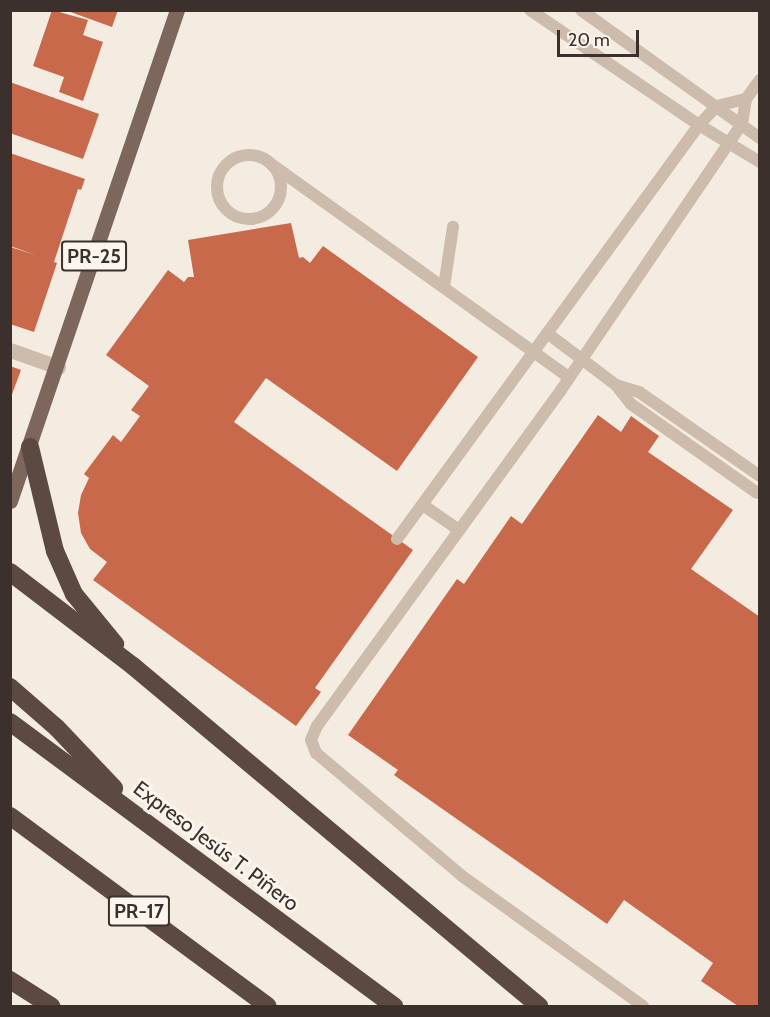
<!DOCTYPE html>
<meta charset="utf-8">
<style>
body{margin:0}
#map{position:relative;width:770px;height:1017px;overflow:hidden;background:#f4ebe1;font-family:Cabin,sans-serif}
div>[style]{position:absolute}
.building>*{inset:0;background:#c8694b}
.lane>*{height:12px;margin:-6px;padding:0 6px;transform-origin:6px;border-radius:6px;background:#cdbbac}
.lane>.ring{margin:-6px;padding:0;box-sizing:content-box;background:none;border:12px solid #cdbbac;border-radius:50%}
.street>*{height:15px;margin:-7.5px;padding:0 7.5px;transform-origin:7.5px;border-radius:7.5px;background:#cdbbac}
.primary>*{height:15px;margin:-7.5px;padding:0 7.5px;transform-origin:7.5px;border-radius:7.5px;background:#7d675c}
.highway>*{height:18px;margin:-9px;padding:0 9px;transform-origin:9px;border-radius:9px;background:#5c4a42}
span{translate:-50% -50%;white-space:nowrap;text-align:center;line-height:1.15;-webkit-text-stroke:6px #fbf5ee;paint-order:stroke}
.shield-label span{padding:2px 4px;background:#fbf5ee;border:2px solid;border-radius:4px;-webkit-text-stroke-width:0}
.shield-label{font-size:20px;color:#3b302b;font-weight:700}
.street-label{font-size:21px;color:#3b302b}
.frame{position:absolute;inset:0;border:12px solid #3b302b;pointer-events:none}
.scale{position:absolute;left:557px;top:30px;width:82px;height:27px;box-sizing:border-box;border:3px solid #3b302b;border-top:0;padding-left:8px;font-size:18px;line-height:21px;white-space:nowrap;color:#3b302b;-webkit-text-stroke:4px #fbf5ee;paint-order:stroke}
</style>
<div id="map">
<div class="building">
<i style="clip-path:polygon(52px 10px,88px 20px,83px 35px,103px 42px,83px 101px,59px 92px,64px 77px,33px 66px)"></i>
<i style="clip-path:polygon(65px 10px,118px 10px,112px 27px)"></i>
<i style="clip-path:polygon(10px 82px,99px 114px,83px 159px,10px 133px)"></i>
<i style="clip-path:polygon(10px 153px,85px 179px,81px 190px,78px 189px,54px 262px,57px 263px,34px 332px,10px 324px,10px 247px,36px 255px,10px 246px)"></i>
<i style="clip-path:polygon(291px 223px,299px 258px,303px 257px,310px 263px,323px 246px,478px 357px,397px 471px,266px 378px,234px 422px,413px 550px,315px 688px,321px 692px,296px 726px,93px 580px,107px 562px,90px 549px,81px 533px,78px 513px,81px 495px,89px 478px,84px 474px,113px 435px,121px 442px,140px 416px,131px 410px,149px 386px,106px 355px,168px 270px,184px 282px,188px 277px,194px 277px,188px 240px)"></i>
<i style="clip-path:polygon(10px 366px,21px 370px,11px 397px,10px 397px)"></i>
<i style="clip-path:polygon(598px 415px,621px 432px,631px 416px,659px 436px,648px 452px,733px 510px,691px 569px,760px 617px,760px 1006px,738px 1006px,701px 981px,713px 963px,624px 900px,607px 924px,394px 775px,398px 770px,348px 735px,457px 579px,464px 584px,511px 516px,522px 524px)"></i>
</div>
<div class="lane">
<i style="left:530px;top:10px;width:204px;rotate:34.2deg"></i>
<i style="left:699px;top:125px;width:71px;rotate:31.2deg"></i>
<i style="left:581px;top:10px;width:220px;rotate:35.6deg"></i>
<i class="ring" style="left:217px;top:155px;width:52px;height:52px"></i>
<i style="left:271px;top:164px;width:366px;rotate:35.6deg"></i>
<i style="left:444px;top:287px;width:61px;rotate:-81.5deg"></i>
<i style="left:547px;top:333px;width:86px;rotate:37deg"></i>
<i style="left:616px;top:385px;width:24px;rotate:52deg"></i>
<i style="left:631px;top:404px;width:154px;rotate:35.2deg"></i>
<i style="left:616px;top:385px;width:24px;rotate:17deg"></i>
<i style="left:639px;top:392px;width:147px;rotate:34.8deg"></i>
<i style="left:423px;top:505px;width:44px;rotate:34.8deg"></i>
<i style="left:397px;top:539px;width:512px;rotate:-53.89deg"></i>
<i style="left:699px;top:125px;width:26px;rotate:-47deg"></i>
<i style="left:717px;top:106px;width:30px;rotate:-14deg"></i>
<i style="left:643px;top:1006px;width:224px;rotate:-144.3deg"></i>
<i style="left:461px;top:875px;width:189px;rotate:-139.9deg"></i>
<i style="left:316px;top:753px;width:14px;rotate:-111deg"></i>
<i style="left:311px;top:740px;width:15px;rotate:-67deg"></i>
<i style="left:317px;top:726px;width:415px;rotate:-54deg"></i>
<i style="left:561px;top:390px;width:322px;rotate:-55.8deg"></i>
<i style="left:742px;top:124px;width:25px;rotate:-81deg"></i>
<i style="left:746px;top:99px;width:24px;rotate:-54deg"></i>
</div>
<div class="street">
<i style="left:10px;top:350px;width:51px;rotate:19.5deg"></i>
</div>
<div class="primary">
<i style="left:10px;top:501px;width:519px;rotate:-71.22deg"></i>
</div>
<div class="highway">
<i style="left:30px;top:447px;width:107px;rotate:76.5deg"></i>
<i style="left:55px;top:551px;width:47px;rotate:66.2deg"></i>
<i style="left:74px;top:594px;width:65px;rotate:50.6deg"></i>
<i style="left:10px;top:572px;width:155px;rotate:37.4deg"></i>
<i style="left:133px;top:666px;width:530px;rotate:39.94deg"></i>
<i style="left:10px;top:687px;width:62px;rotate:41.1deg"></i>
<i style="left:57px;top:728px;width:83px;rotate:46.5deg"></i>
<i style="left:10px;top:722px;width:478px;rotate:36.5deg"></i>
<i style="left:10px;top:816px;width:320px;rotate:36.4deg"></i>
<i style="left:10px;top:980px;width:49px;rotate:32.4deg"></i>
</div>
<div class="shield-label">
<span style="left:94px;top:256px">PR-25</span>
<span style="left:139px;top:911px">PR-17</span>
</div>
<div class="street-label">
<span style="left:216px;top:846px;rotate:37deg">Expreso Jesús T. Piñero</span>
</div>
<div class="frame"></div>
<div class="scale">20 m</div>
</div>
